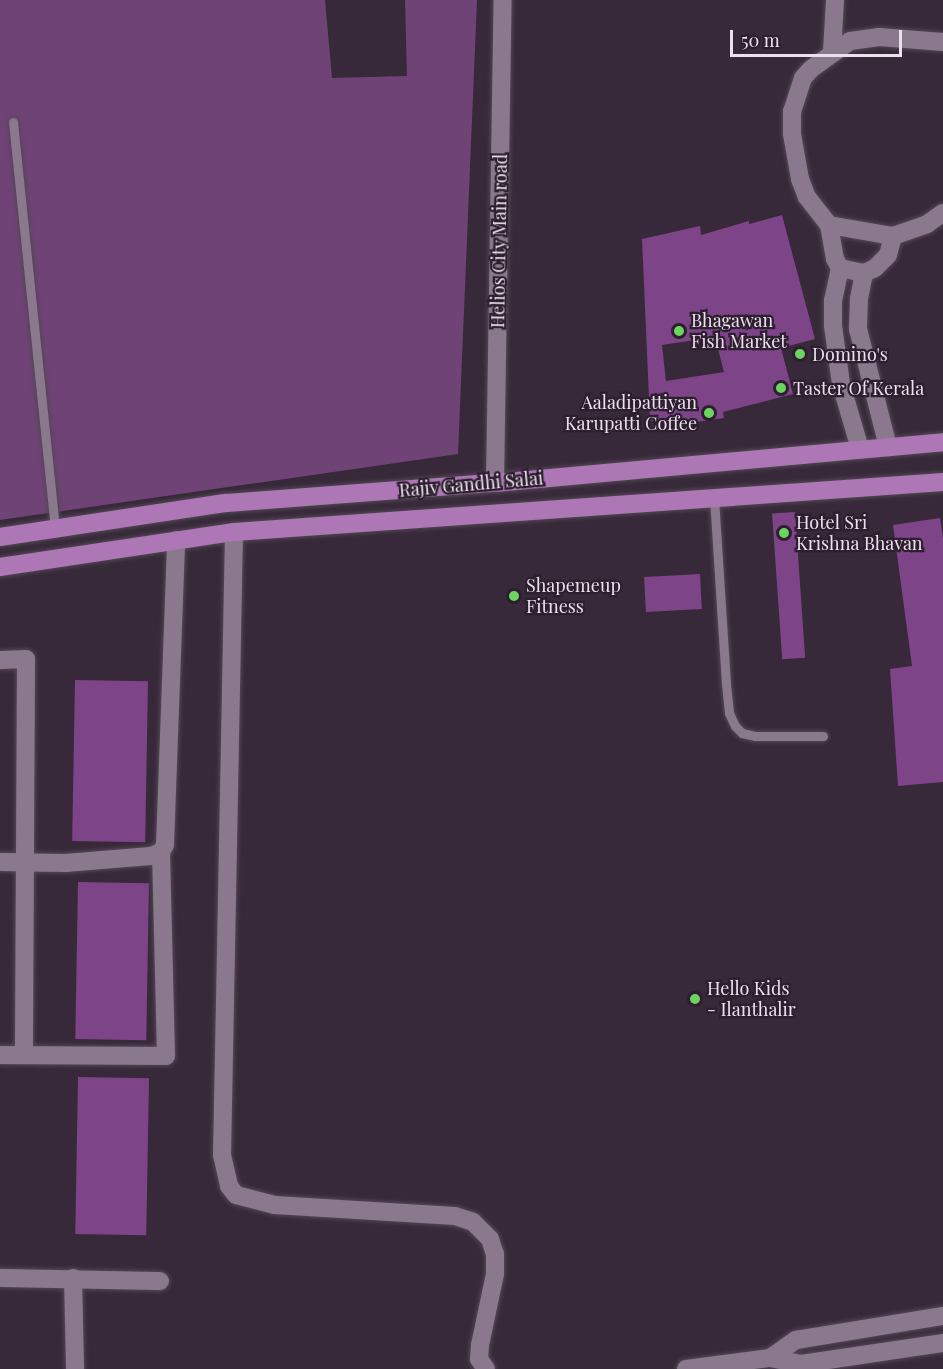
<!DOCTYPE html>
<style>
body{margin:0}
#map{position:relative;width:943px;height:1369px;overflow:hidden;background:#372939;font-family:"Playfair Display",serif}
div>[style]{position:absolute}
.green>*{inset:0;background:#704377}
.building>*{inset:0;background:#7e4488;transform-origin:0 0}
.roads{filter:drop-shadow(0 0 2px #534755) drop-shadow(0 0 2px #534755)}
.service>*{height:9px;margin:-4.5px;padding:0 4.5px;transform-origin:4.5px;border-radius:4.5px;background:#8a798d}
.minor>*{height:18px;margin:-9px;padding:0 9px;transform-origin:9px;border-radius:9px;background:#8a798d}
.primary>*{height:18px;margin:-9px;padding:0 9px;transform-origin:9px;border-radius:9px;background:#ad77b6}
.dots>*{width:16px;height:16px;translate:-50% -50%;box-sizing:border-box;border:3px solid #2d1f2f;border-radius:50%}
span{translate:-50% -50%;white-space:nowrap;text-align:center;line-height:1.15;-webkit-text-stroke:4.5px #2d1f2f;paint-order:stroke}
.street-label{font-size:18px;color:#ebe1ec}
.poi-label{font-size:18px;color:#ebe1ec}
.left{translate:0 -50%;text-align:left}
.right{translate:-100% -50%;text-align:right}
.scale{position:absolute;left:730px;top:30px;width:172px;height:27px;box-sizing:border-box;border:3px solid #ebe1ec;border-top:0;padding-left:8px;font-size:18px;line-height:21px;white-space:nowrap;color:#ebe1ec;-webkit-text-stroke:4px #2d1f2f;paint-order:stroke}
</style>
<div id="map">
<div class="green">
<i style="clip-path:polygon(0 0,325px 0,332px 78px,407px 76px,405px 0,477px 0,458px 454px,0 520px)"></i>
</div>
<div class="building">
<i style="clip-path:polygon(evenodd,782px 215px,815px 339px,781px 348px,793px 394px,723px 412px,724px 418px,696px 422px,695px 419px,650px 421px,642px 239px,700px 226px,701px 235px,749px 221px,749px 224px,782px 215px,715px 337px,724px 372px,666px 381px,662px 345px,715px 337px)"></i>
<i style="left:795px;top:512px;width:146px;height:23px;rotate:86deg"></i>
<i style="clip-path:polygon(940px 518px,943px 538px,943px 782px,898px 786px,890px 669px,912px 666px,893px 525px)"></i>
<i style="left:700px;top:574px;width:35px;height:56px;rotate:87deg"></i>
<i style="left:75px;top:680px;width:73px;height:161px;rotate:1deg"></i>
<i style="left:78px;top:882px;width:71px;height:157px;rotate:1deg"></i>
<i style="left:78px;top:1077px;width:71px;height:157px;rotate:1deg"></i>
</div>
<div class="roads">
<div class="service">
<i style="left:13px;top:122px;width:409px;rotate:84.1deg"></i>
<i style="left:714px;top:498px;width:186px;rotate:86.3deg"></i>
<i style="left:726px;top:684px;width:29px;rotate:84deg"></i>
<i style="left:729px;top:713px;width:14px;rotate:65deg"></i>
<i style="left:735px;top:726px;width:10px;rotate:45deg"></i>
<i style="left:742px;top:733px;width:13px;rotate:13deg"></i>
<i style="left:755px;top:736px;width:68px"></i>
</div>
<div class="minor">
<i style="left:943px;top:42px;width:64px;rotate:-175.5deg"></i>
<i style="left:879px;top:37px;width:29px;rotate:172deg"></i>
<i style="left:850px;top:41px;width:48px;rotate:144.3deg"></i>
<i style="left:811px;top:69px;width:12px;rotate:132deg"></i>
<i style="left:803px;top:78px;width:35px;rotate:108deg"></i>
<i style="left:792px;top:111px;width:23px;rotate:90deg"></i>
<i style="left:792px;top:134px;width:46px;rotate:79.9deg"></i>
<i style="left:800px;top:179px;width:19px;rotate:69deg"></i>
<i style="left:807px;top:197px;width:36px;rotate:52deg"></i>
<i style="left:829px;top:225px;width:65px;rotate:9.8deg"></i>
<i style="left:893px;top:236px;width:36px;rotate:-19deg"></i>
<i style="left:927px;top:224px;width:19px;rotate:-35deg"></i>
<i style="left:832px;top:52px;width:52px;rotate:-86.7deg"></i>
<i style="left:829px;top:225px;width:35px;rotate:80deg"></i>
<i style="left:835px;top:259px;width:10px;rotate:61deg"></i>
<i style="left:840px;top:268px;width:25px;rotate:12deg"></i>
<i style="left:864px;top:273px;width:12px;rotate:-24deg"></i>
<i style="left:875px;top:268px;width:18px;rotate:-45deg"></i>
<i style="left:888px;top:255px;width:20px;rotate:-75deg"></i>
<i style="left:840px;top:268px;width:33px;rotate:102deg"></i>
<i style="left:833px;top:300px;width:26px;rotate:90deg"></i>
<i style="left:833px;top:326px;width:59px;rotate:82.1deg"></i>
<i style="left:841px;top:384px;width:68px;rotate:73.7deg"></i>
<i style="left:864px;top:273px;width:25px;rotate:101deg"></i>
<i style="left:859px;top:298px;width:31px;rotate:92deg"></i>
<i style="left:858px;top:329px;width:122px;rotate:75.7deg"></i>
<i style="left:495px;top:483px;width:483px;rotate:-89.1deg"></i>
<i style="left:234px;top:532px;width:623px;rotate:91.1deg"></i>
<i style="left:222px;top:1155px;width:32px;rotate:77deg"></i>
<i style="left:229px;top:1186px;width:11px;rotate:52deg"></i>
<i style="left:236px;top:1195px;width:40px;rotate:14.4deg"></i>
<i style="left:275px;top:1205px;width:180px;rotate:3.5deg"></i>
<i style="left:455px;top:1216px;width:19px;rotate:18deg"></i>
<i style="left:473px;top:1222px;width:24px;rotate:45deg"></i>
<i style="left:490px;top:1239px;width:16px;rotate:72deg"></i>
<i style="left:495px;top:1254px;width:20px;rotate:90deg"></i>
<i style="left:495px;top:1274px;width:73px;rotate:101.9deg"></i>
<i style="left:480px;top:1345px;width:14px;rotate:94deg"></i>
<i style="left:479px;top:1359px;width:12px;rotate:55deg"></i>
<i style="left:0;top:660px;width:26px;rotate:-2deg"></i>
<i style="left:26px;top:659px;width:396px;rotate:90.3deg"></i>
<i style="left:0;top:862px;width:65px;rotate:0.9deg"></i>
<i style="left:65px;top:863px;width:86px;rotate:-4.7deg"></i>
<i style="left:151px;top:856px;width:11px;rotate:-22deg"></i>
<i style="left:0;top:1055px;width:166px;rotate:0.3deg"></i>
<i style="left:166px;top:1056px;width:204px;rotate:-91.4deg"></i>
<i style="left:161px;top:852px;width:8px;rotate:-60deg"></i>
<i style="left:165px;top:845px;width:305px;rotate:-87.9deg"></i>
<i style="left:0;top:1278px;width:160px;rotate:1.1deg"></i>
<i style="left:73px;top:1278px;width:91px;rotate:88.7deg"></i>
<i style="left:770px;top:1358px;width:32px;rotate:-35deg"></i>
<i style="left:796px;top:1340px;width:149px;rotate:-9.3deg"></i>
<i style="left:686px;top:1369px;width:85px;rotate:-7.5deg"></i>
<i style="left:770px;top:1358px;width:32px;rotate:11deg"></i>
<i style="left:801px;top:1364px;width:144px;rotate:-8.4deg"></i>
</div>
<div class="primary">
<i style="left:0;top:537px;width:229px;rotate:-8.6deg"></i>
<i style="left:226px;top:503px;width:270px;rotate:-4.3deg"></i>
<i style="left:495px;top:483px;width:450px;rotate:-5.2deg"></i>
<i style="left:0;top:567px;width:237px;rotate:-8.5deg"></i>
<i style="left:234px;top:532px;width:711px;rotate:-4.03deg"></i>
</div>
</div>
<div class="dots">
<i style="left:679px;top:331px;background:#6dd361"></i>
<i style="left:800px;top:354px;background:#6dd361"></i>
<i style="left:781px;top:388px;background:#6dd361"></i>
<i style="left:709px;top:413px;background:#6dd361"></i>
<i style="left:784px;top:533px;background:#6dd361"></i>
<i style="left:514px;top:596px;background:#6dd361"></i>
<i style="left:695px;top:999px;background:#6dd361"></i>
</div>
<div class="street-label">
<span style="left:499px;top:241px;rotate:-89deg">Helios City Main road</span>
<span style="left:471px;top:484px;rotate:-5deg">Rajiv Gandhi Salai</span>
</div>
<div class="poi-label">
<span class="left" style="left:691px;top:331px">Bhagawan<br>Fish Market</span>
<span class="left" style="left:812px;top:354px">Domino's</span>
<span class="left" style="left:793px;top:388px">Taster Of Kerala</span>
<span class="right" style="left:697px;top:413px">Aaladipattiyan<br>Karupatti Coffee</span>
<span class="left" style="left:796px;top:533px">Hotel Sri<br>Krishna Bhavan</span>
<span class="left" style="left:526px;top:596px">Shapemeup<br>Fitness</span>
<span class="left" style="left:707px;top:999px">Hello Kids<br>- Ilanthalir</span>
</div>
<div class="scale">50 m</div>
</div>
